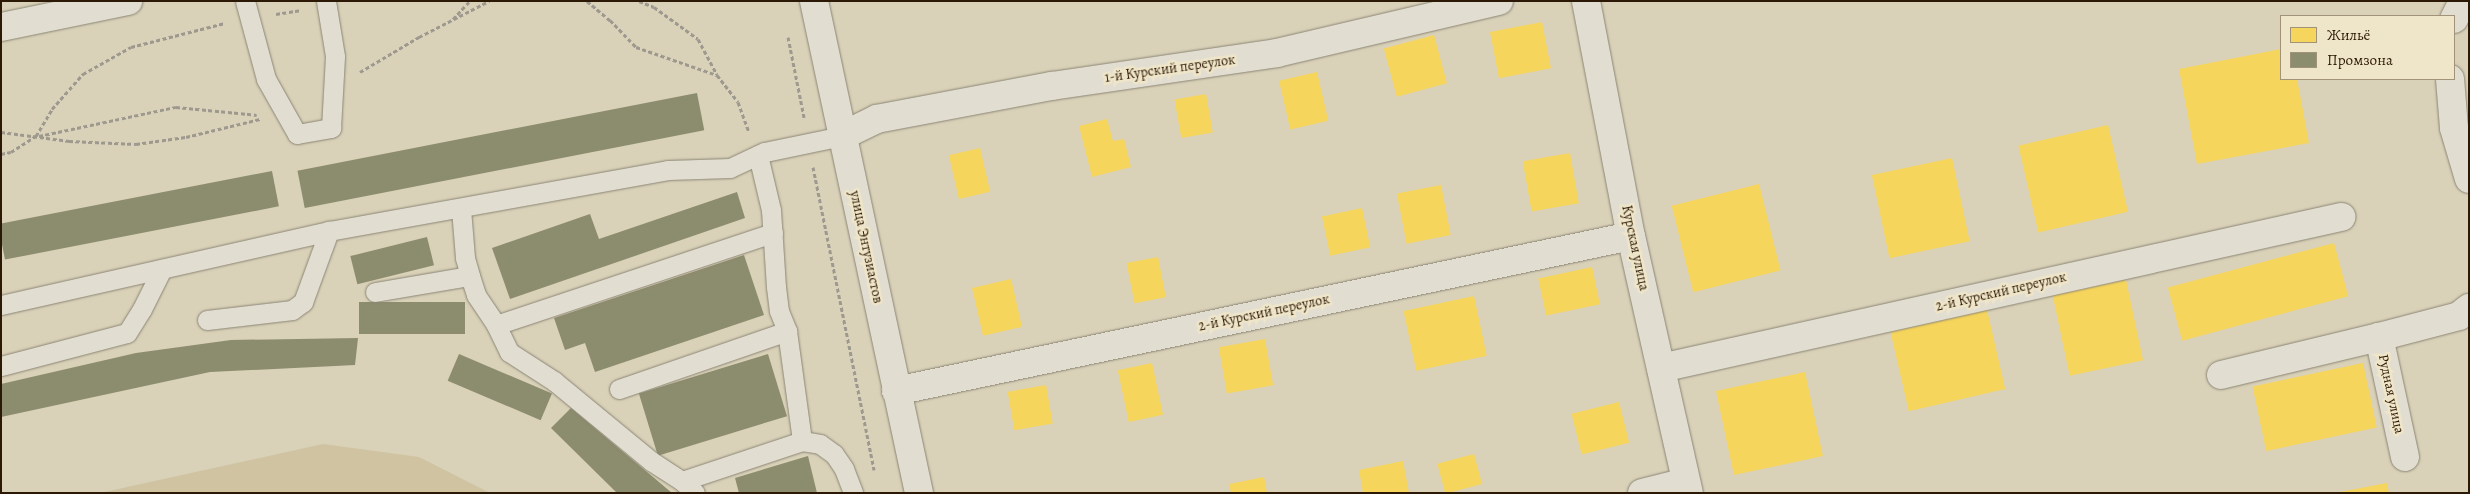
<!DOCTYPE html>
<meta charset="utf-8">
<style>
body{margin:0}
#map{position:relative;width:2470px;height:494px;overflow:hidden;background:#d9d1b8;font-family:Alegreya,serif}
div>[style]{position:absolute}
.green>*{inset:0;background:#cfc3a1}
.homes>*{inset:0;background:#f6d55c;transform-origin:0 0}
.industry>*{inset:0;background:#8c8c6e;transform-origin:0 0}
.path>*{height:3px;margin-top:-1.5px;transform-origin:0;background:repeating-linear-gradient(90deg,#9e998e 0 4px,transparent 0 6.5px)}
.roads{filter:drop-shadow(0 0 1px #8b8574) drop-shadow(0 0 1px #8b8574)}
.lane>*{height:19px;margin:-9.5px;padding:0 9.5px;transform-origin:9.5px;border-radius:9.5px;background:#e1ddd1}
.street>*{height:28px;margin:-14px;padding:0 14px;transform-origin:14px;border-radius:14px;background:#e1ddd1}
.secondary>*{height:28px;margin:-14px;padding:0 14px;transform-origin:14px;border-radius:14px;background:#e1ddd1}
span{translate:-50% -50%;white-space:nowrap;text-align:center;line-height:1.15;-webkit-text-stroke:5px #efe5c8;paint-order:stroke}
.street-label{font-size:14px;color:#2c1905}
.frame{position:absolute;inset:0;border:2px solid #2c1905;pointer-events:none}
.legend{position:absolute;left:2280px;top:15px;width:175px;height:65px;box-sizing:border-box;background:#efe5c8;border:1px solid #a1937a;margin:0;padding:6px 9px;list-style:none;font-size:15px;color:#2c1905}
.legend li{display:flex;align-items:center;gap:10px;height:25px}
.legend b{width:25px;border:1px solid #a1937a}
</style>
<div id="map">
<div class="green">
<i style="clip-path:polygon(323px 444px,419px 457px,490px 493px,100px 493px)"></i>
</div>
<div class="homes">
<i style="left:1542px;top:22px;width:47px;height:53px;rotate:79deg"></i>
<i style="left:1434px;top:35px;width:50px;height:52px;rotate:75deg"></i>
<i style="clip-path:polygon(2281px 49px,2281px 79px,2297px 79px,2309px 143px,2197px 164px,2179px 69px)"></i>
<i style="left:1317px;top:72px;width:50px;height:39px;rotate:77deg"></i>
<i style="left:1206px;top:94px;width:39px;height:32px;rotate:80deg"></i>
<i style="clip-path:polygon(1107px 119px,1113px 141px,1124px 139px,1131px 167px,1092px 177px,1079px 126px)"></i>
<i style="left:2108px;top:125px;width:89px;height:92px;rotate:77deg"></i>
<i style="left:980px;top:148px;width:45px;height:32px;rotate:77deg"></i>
<i style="left:1570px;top:153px;width:51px;height:48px;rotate:80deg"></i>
<i style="left:1952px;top:158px;width:85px;height:82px;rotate:78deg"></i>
<i style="left:1759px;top:184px;width:89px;height:90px;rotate:76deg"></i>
<i style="left:1441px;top:185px;width:51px;height:45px;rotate:79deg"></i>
<i style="left:1362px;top:208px;width:40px;height:41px;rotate:78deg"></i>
<i style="left:2334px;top:243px;width:55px;height:172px;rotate:75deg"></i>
<i style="left:1158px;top:257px;width:41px;height:32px;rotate:79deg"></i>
<i style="left:1592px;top:267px;width:38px;height:55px;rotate:78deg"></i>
<i style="left:1011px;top:279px;width:49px;height:40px;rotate:77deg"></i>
<i style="left:2126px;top:280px;width:82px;height:75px;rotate:78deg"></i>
<i style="left:1474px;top:296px;width:61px;height:72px;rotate:78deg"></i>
<i style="left:1987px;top:310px;width:81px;height:99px;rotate:77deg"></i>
<i style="left:1265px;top:339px;width:47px;height:47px;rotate:80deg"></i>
<i style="left:1152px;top:363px;width:53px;height:35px;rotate:78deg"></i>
<i style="left:2363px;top:363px;width:66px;height:113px;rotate:78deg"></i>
<i style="left:1805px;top:372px;width:86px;height:91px;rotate:78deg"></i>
<i style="left:1046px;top:385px;width:39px;height:39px;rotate:80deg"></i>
<i style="left:1619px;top:402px;width:42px;height:49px;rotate:76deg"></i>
<i style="left:1474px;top:454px;width:31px;height:38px;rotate:75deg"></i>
<i style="clip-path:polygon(1403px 461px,1409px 493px,1363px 493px,1359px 470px)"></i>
<i style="clip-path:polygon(1264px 477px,1267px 493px,1231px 493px,1229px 484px)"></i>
<i style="clip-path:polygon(2387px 483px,2389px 493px,2340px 493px,2340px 492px)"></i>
</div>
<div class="industry">
<i style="left:697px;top:93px;width:38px;height:407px;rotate:79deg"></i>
<i style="left:272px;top:171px;width:36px;height:279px;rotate:79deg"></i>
<i style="clip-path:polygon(737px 192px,745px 218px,510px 299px,492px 248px,590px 214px,599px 239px)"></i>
<i style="left:427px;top:237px;width:29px;height:79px;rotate:76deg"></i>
<i style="clip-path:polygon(744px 255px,764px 315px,595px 372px,585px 343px,565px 350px,554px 318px)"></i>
<i style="left:359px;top:302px;width:106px;height:32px"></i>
<i style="clip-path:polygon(358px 338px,355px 365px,210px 372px,1px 417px,1px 384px,136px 353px,231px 340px)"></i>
<i style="left:459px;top:354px;width:101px;height:29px;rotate:23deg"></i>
<i style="left:768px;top:354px;width:65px;height:135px;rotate:73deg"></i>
<i style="clip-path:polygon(571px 408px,672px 493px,617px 493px,551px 428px)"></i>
<i style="clip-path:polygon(808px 456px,817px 493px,739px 493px,735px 478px)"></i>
</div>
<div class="path">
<i style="left:587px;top:1px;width:30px;rotate:40deg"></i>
<i style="left:610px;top:20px;width:37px;rotate:46deg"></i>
<i style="left:636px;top:47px;width:86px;rotate:19.1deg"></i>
<i style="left:717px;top:75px;width:34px;rotate:52deg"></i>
<i style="left:738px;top:102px;width:32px;rotate:70deg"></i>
<i style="left:639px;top:1px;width:16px;rotate:22deg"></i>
<i style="left:654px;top:7px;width:54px;rotate:36deg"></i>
<i style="left:698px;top:39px;width:40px;rotate:62deg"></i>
<i style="left:276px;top:14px;width:26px;rotate:-9deg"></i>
<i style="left:453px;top:19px;width:25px;rotate:-47deg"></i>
<i style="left:788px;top:37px;width:82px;rotate:78.7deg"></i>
<i style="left:360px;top:72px;width:69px;rotate:-30.7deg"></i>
<i style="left:419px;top:37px;width:79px;rotate:-27.2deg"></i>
<i style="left:1px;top:132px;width:69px;rotate:7.5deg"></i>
<i style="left:69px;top:141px;width:67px;rotate:2.6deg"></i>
<i style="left:136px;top:144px;width:50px;rotate:-8deg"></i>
<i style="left:186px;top:137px;width:76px;rotate:-13.7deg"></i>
<i style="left:39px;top:136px;width:140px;rotate:-12deg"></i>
<i style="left:176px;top:107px;width:81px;rotate:5.6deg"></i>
<i style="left:1px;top:154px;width:10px;rotate:-11deg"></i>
<i style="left:11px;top:152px;width:30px;rotate:-33deg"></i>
<i style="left:36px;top:136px;width:31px;rotate:-59deg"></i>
<i style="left:52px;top:109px;width:47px;rotate:-48.5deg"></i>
<i style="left:83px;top:74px;width:55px;rotate:-29.4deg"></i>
<i style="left:131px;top:47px;width:97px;rotate:-14.3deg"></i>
<i style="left:813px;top:167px;width:309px;rotate:78.6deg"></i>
</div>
<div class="roads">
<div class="lane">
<i style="left:245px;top:1px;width:81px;rotate:74.9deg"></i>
<i style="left:266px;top:79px;width:63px;rotate:60.6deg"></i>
<i style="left:297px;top:134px;width:35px;rotate:-10deg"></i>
<i style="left:331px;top:128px;width:72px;rotate:-86.8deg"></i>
<i style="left:335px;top:56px;width:56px;rotate:-99.3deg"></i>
<i style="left:758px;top:155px;width:57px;rotate:76.7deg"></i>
<i style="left:771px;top:210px;width:77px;rotate:86.3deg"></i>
<i style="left:776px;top:287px;width:24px;rotate:83deg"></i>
<i style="left:779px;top:311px;width:22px;rotate:68deg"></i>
<i style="left:787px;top:331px;width:111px;rotate:82.2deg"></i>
<i style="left:461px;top:209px;width:49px;rotate:85.3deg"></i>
<i style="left:465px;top:258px;width:19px;rotate:74deg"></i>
<i style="left:470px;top:276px;width:20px;rotate:72deg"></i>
<i style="left:476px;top:295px;width:36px;rotate:56deg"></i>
<i style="left:496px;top:325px;width:30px;rotate:64deg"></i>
<i style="left:509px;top:352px;width:54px;rotate:32.8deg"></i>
<i style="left:554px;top:381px;width:126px;rotate:39.5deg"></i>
<i style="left:651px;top:461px;width:37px;rotate:33deg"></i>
<i style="left:375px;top:292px;width:96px;rotate:-9.6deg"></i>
<i style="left:1px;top:305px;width:336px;rotate:-12.7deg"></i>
<i style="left:329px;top:231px;width:344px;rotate:-10.2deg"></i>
<i style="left:668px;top:170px;width:62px;rotate:-1.8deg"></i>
<i style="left:730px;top:168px;width:38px;rotate:-25deg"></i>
<i style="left:765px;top:152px;width:79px;rotate:-11.7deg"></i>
<i style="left:207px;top:320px;width:86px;rotate:-6.7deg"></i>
<i style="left:292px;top:310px;width:14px;rotate:-36deg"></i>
<i style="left:303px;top:302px;width:76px;rotate:-69.9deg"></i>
<i style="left:496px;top:325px;width:292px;rotate:-18.4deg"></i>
<i style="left:1px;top:366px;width:130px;rotate:-14.7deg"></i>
<i style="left:127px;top:333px;width:28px;rotate:-58deg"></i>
<i style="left:142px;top:309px;width:45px;rotate:-63.4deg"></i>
<i style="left:619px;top:389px;width:178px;rotate:-19deg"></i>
<i style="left:695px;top:493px;width:18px;rotate:-137deg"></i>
<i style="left:682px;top:481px;width:126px;rotate:-18.4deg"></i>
<i style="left:802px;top:441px;width:18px;rotate:9deg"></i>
<i style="left:820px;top:444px;width:17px;rotate:36deg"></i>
<i style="left:834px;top:454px;width:18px;rotate:56deg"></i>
<i style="left:844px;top:469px;width:26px;rotate:69deg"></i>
</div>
<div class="street">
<i style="left:814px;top:1px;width:503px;rotate:77.95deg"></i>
<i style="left:1586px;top:1px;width:239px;rotate:79.2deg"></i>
<i style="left:1631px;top:236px;width:263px;rotate:77.3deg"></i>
<i style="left:2454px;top:19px;width:20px;rotate:-63deg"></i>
<i style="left:2450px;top:79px;width:49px;rotate:85.3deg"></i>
<i style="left:2454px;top:128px;width:53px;rotate:73.6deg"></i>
<i style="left:842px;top:136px;width:39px;rotate:-26deg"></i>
<i style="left:877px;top:119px;width:178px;rotate:-10.7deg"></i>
<i style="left:1052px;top:86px;width:227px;rotate:-8.3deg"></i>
<i style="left:1277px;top:53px;width:228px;rotate:-13.2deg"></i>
<i style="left:1661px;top:368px;width:697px;rotate:-12.52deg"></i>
<i style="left:2221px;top:375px;width:163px;rotate:-13.5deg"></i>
<i style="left:896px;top:391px;width:751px;rotate:-11.91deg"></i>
<i style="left:2405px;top:457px;width:123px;rotate:-102.2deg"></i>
<i style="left:2379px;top:337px;width:83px;rotate:-14.7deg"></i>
<i style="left:2459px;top:316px;width:13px;rotate:-39deg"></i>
<i style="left:1642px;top:493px;width:45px;rotate:-14deg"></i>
</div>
<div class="secondary">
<i style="left:1px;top:27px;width:130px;rotate:-11.6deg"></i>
</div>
</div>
<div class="street-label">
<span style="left:1170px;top:69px;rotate:-8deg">1-й Курский переулок</span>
<span style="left:866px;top:247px;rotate:78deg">улица Энтузиастов</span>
<span style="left:1635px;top:248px;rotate:78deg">Курская улица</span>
<span style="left:2001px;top:292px;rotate:-13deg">2-й Курский переулок</span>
<span style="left:1264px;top:313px;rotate:-12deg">2-й Курский переулок</span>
<span style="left:2391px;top:394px;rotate:78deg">Рудная улица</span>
</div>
<div class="frame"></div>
<ul class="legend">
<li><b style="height:14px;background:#f6d55c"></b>Жильё</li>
<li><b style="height:14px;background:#8c8c6e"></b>Промзона</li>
</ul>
</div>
